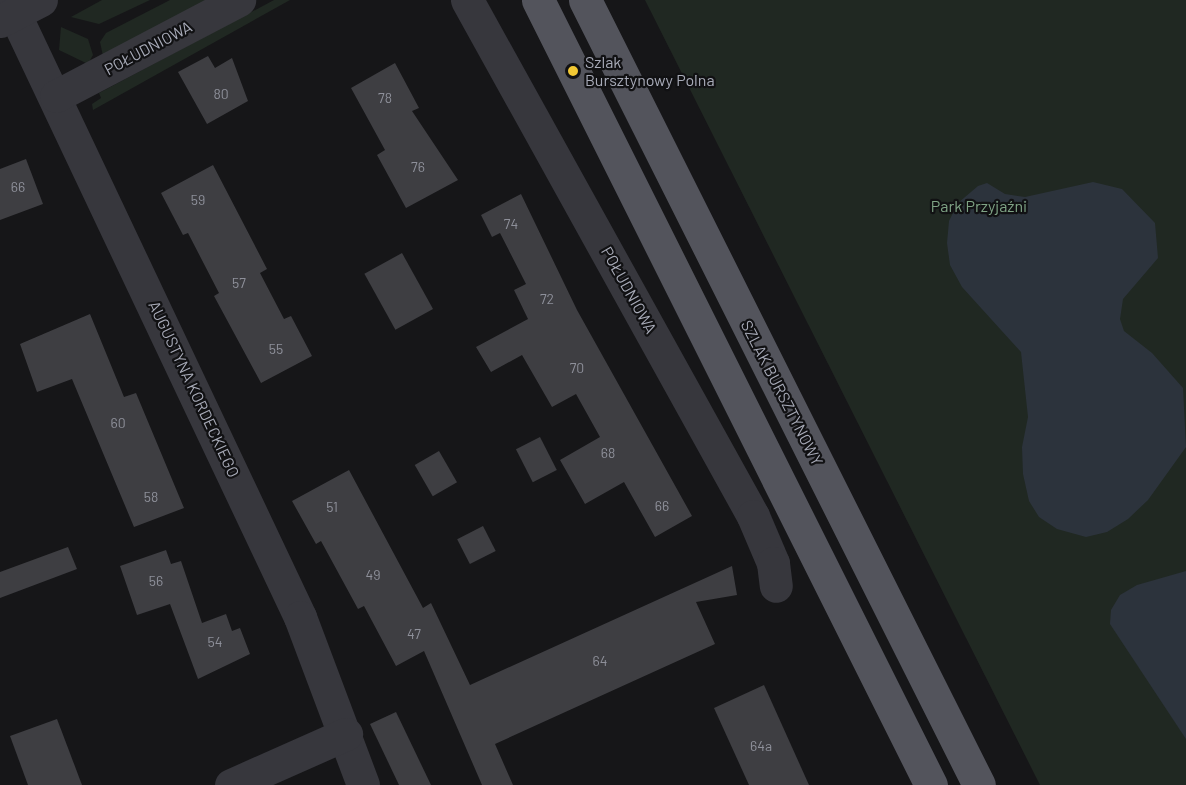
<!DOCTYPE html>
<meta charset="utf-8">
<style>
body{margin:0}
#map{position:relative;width:1186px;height:785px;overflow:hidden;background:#161618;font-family:Barlow,sans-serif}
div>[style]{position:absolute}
.green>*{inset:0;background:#202822}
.water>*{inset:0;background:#2c333c}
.building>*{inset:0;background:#3e3e42;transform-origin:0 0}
.minor>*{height:33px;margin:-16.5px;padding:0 16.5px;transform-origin:16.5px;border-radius:16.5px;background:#37373d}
.major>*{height:33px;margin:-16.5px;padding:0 16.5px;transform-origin:16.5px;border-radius:16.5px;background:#53545c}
.dots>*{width:16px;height:16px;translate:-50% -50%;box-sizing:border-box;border:3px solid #111113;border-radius:50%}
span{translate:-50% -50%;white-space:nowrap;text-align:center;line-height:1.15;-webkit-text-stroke:4.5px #111113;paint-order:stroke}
.number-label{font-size:14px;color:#8e909a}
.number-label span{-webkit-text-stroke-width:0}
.street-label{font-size:16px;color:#a8abb8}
.poi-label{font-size:16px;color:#a8abb8}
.left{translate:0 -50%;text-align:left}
.park-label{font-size:16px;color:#7fa385}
</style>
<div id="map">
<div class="green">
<i style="clip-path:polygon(102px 0,150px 0,99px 24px,71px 17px)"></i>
<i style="clip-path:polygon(170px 0,210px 0,103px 56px,100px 42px,106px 33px)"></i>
<i style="clip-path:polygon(274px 0,290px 0,93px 110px,92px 104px,101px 98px,99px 93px)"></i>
<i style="clip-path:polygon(645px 0,1186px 0,1186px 785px,1040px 785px)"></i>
<i style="clip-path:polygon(61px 27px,88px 39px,93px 55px,88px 64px,59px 50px)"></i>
</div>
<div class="water">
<i style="clip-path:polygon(1093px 182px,1122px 189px,1155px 223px,1158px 258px,1123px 299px,1120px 319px,1124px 331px,1152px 353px,1183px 388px,1186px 447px,1148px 500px,1128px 519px,1107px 532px,1086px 537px,1057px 529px,1039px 517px,1029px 501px,1023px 474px,1022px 447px,1028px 417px,1021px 352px,962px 287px,950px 265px,947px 243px,949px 221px,958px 203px,978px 186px,987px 183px,1005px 194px,1025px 197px)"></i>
<i style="clip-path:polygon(1186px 571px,1186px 739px,1110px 624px,1111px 610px,1120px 595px,1137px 585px)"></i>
</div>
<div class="building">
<i style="clip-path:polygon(208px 56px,215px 68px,232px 58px,248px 101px,207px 124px,178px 72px)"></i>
<i style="clip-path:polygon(395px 63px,419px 108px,412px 111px,458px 180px,406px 208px,377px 155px,385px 150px,351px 88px)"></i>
<i style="clip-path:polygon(26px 159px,43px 204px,0 220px,0 169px)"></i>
<i style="clip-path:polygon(213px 165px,267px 269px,260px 273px,284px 319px,291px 316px,312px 356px,261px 383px,214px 296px,219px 293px,188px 233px,183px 235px,161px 193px)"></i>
<i style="clip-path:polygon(521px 194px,577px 310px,692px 516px,655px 537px,624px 482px,585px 504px,560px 460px,600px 437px,576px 394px,552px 407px,522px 355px,491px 372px,476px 347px,528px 319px,514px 290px,526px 284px,500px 233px,492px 237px,481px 215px)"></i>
<i style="left:402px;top:253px;width:64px;height:43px;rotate:61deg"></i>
<i style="clip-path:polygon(90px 314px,124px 397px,136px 393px,184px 508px,134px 527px,72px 379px,37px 392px,20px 344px)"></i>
<i style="left:540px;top:437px;width:37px;height:27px;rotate:63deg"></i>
<i style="left:439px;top:451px;width:36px;height:28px;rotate:60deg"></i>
<i style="clip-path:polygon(349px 470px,423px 608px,431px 603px,470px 685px,732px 566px,737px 595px,696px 602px,715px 644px,495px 744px,513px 785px,482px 785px,424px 651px,396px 666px,364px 606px,358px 609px,321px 541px,316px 544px,292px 501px)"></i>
<i style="left:483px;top:526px;width:28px;height:29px;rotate:63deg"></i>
<i style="clip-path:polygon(68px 547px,77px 569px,0 598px,0 572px)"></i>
<i style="clip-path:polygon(166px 550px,171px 564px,181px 561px,202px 623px,226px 614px,232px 631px,240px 628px,250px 654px,198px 679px,170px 604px,137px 615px,120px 566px)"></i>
<i style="clip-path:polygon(764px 685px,809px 785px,749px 785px,714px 708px)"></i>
<i style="clip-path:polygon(396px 712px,431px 785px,399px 785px,370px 724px)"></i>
<i style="clip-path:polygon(57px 719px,82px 785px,28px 785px,10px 736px)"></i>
</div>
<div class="minor">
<i style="left:8px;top:0;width:683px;rotate:64.67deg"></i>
<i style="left:300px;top:617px;width:179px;rotate:69.4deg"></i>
<i style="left:467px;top:0;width:590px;rotate:61deg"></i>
<i style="left:753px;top:516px;width:51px;rotate:66.9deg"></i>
<i style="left:773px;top:563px;width:23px;rotate:83deg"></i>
<i style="left:0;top:21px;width:46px;rotate:-27.1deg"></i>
<i style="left:56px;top:96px;width:207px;rotate:-27.7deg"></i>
<i style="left:231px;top:785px;width:126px;rotate:-23.9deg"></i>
</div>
<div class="major">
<i style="left:538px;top:0;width:878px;rotate:63.41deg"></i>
<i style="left:585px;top:0;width:878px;rotate:63.35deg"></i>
</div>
<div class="dots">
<i style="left:573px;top:71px;background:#f2c834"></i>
</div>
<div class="number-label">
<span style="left:221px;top:94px">80</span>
<span style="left:385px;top:98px">78</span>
<span style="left:418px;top:167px">76</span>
<span style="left:18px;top:187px">66</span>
<span style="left:198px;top:200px">59</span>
<span style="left:511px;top:224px">74</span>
<span style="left:239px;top:283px">57</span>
<span style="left:547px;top:299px">72</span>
<span style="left:276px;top:349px">55</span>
<span style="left:577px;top:368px">70</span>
<span style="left:118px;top:423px">60</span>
<span style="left:608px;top:453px">68</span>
<span style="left:151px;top:497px">58</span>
<span style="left:662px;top:506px">66</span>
<span style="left:332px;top:507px">51</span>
<span style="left:373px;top:575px">49</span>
<span style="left:156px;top:581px">56</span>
<span style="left:414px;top:634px">47</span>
<span style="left:215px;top:642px">54</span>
<span style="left:600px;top:661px">64</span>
<span style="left:761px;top:746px">64a</span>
</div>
<div class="street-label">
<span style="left:148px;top:48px;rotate:-28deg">POŁUDNIOWA</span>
<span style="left:629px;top:290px;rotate:61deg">POŁUDNIOWA</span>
<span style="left:194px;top:389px;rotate:65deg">AUGUSTYNA KORDECKIEGO</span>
<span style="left:782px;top:393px;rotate:63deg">SZLAK BURSZTYNOWY</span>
</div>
<div class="poi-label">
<span class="left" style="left:585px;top:71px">Szlak<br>Bursztynowy Polna</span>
</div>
<div class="park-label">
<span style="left:979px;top:206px">Park Przyjaźni</span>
</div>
</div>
